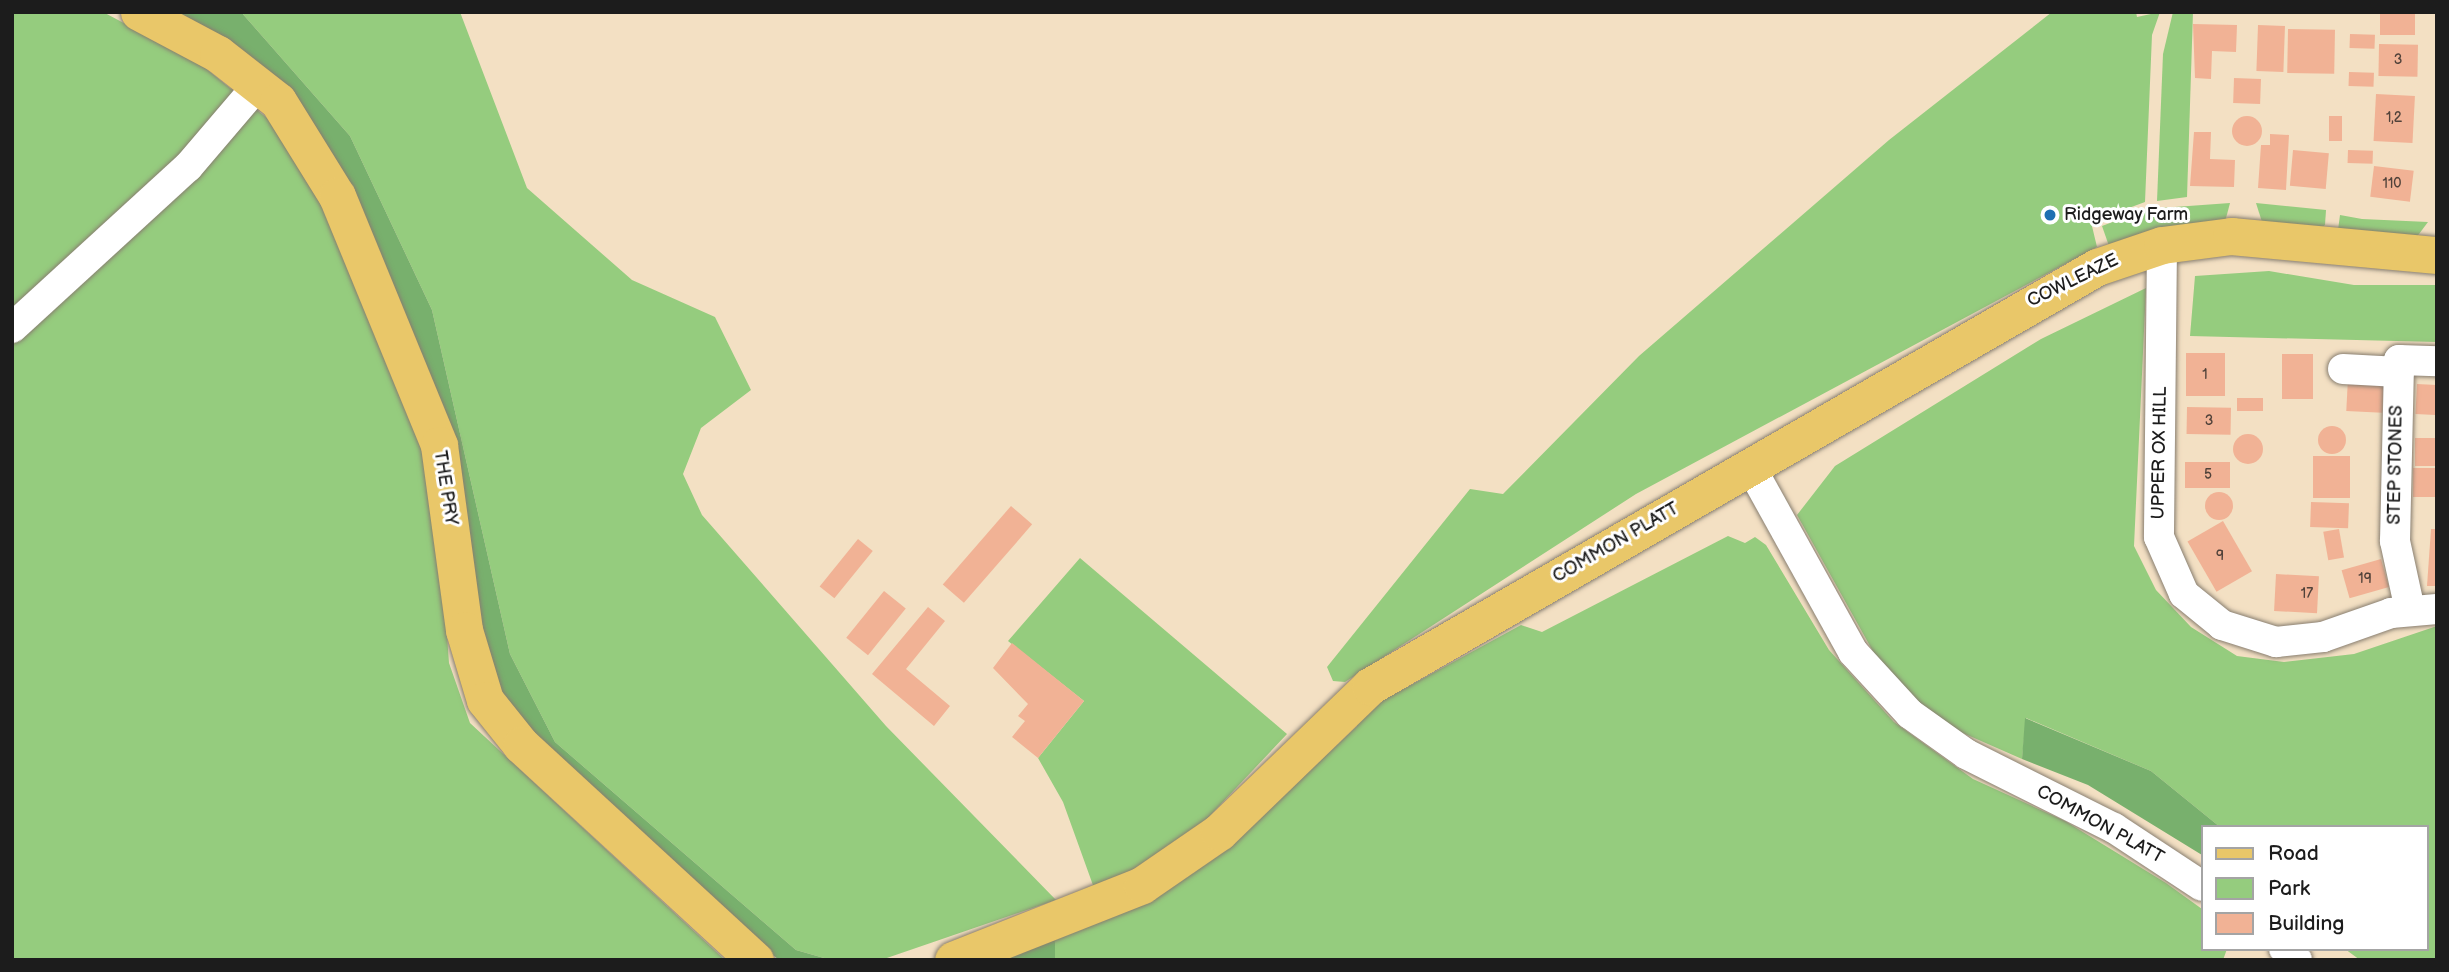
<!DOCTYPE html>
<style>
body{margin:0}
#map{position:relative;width:2449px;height:972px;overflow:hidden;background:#f3e0c3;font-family:"Balsamiq Sans",sans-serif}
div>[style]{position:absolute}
.green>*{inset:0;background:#95cc7e}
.forest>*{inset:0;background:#78b06d}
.building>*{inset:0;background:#f1b295;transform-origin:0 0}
.round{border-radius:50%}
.roads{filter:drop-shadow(0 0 2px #887e70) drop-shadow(0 0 2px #887e70)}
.minor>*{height:30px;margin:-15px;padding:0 15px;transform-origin:15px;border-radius:15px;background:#fff}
.major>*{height:37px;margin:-18.5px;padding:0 18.5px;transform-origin:18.5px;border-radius:18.5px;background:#e9c769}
.dots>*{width:19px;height:19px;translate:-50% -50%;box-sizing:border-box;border:4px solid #fff;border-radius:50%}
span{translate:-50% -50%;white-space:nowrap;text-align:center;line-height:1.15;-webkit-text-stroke:6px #fff;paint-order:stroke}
.number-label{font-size:14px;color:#51423a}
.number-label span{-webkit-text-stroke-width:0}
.poi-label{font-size:18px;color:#1c1c1c}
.left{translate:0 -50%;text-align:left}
.street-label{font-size:18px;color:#1c1c1c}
.frame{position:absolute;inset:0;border:14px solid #1c1c1c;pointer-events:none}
.legend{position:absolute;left:2201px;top:825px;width:228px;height:126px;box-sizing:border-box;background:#fff;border:2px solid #a4a4a4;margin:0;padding:9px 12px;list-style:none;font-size:21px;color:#1c1c1c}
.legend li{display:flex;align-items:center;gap:14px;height:35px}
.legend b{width:35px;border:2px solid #a4a4a4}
</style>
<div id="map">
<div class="green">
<i style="clip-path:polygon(12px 12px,103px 12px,199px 63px,273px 123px,327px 209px,420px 443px,442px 566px,449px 663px,470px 723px,725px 960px,12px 960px)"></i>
<i style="clip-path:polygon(241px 12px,460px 12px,527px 188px,632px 280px,715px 317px,751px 390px,701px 428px,683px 474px,702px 515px,886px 726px,1056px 900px,881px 960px,831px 960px,796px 950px,555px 742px,510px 654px,432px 310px,350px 136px)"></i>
<i style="clip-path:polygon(2052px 12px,2136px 12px,2137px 17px,2160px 12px,2152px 35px,2145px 202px,2091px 222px,2097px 247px,1636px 494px,1345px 682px,1333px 681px,1327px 667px,1470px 489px,1503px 494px,1639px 356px,1889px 140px)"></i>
<i style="clip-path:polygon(2173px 12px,2193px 12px,2187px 197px,2157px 201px,2163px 54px)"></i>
<i style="clip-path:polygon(2230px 203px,2225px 222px,2109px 246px,2102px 226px,2147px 209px)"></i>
<i style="clip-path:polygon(2256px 203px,2326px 210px,2325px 225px,2318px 230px,2262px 222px)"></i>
<i style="clip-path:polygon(2340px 215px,2362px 219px,2428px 222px,2416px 238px,2338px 230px)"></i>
<i style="clip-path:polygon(2269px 271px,2354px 285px,2437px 285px,2437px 342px,2190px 336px,2195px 276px)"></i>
<i style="clip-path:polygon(2146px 288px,2134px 546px,2156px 590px,2191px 627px,2237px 656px,2284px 662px,2354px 654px,2437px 626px,2437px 960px,2360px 960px,2345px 949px,2426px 949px,2426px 827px,2220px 827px,2151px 771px,2026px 718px,2022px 759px,1956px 730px,1905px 693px,1880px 664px,1797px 515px,1835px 466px,2041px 339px)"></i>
<i style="clip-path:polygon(1728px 536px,1745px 543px,1755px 537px,1766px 545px,1829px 650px,1894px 722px,1973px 779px,2065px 821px,2166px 883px,2202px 909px,2202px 949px,2227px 949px,2223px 960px,1055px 960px,1055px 937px,1155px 899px,1247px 830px,1357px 726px,1356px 715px,1521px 625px,1542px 632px)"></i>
<i style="clip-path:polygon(1080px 558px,1287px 734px,1205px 821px,1155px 859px,1094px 888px,1063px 802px,1038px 758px,1084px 701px,1008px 641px)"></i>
</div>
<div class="forest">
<i style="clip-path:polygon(163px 12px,241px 12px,350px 136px,432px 310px,510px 654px,555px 742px,796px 950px,831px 960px,779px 960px,683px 879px,508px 714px,481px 664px,457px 487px,333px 162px)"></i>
<i style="clip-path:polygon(2025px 718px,2151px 771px,2220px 827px,2202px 827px,2202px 855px,2088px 785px,2022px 759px)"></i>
<i style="clip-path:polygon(1055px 937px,1055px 960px,977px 960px)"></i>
</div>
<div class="building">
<i style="left:2380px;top:12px;width:35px;height:23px"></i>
<i style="clip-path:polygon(2193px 24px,2237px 25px,2236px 52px,2212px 51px,2211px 79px,2195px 78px)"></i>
<i style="left:2258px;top:25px;width:27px;height:46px;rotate:2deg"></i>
<i style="left:2288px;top:29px;width:47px;height:44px;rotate:1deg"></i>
<i style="left:2350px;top:34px;width:25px;height:14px;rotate:2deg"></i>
<i style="left:2379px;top:44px;width:39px;height:32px;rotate:1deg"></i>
<i style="left:2349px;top:72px;width:25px;height:14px;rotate:2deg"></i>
<i style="left:2234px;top:78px;width:27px;height:25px;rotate:2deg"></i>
<i style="left:2376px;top:94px;width:39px;height:47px;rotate:3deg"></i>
<i style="left:2329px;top:116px;width:13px;height:25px"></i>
<i class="round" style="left:2232px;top:116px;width:30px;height:30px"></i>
<i style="clip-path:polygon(2194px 132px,2211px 132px,2210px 159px,2235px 160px,2234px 187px,2190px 186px)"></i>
<i style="clip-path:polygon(2270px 134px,2289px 135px,2286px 190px,2258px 188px,2261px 145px,2270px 145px)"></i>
<i style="left:2293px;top:150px;width:36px;height:36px;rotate:5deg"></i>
<i style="left:2348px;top:150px;width:25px;height:13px;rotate:2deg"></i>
<i style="left:2374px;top:166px;width:40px;height:31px;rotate:7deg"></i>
<i style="left:2186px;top:353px;width:39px;height:43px"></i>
<i style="left:2282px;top:354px;width:31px;height:45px"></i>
<i style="left:2348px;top:378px;width:36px;height:33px;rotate:3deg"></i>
<i style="left:2417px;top:384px;width:20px;height:30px;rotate:3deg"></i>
<i style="left:2237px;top:398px;width:26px;height:13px"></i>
<i style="left:2187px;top:407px;width:44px;height:27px;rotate:1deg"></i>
<i class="round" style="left:2318px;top:426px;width:28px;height:28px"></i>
<i class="round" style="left:2233px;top:434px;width:30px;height:30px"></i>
<i style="left:2415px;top:438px;width:22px;height:28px"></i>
<i style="left:2313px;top:456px;width:37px;height:42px"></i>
<i style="left:2185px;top:462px;width:45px;height:26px"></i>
<i style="left:2413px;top:468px;width:24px;height:29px"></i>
<i class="round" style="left:2205px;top:492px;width:28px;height:28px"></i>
<i style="left:2311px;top:502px;width:38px;height:25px;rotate:2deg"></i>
<i style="left:1011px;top:506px;width:28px;height:104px;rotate:41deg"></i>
<i style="left:2223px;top:521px;width:58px;height:41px;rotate:60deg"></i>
<i style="left:2339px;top:529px;width:29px;height:16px;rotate:80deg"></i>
<i style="clip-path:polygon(2431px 529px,2437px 529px,2437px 586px,2427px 586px)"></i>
<i style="left:858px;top:539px;width:19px;height:61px;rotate:39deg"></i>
<i style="left:2381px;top:559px;width:29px;height:41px;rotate:74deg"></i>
<i style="left:2276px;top:574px;width:43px;height:37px;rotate:3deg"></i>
<i style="left:884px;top:591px;width:28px;height:60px;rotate:39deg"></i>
<i style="clip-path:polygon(928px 607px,945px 621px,906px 669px,950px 706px,934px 726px,872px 674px)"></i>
<i style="clip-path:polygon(1012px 643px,1084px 701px,1038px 758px,1012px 737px,1025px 721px,1018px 716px,1028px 704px,993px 668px)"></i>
</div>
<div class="roads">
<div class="minor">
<i style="left:2162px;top:245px;width:292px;rotate:90.6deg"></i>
<i style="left:2159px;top:537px;width:62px;rotate:66.3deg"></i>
<i style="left:2184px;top:594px;width:49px;rotate:39.2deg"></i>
<i style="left:2222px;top:625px;width:57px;rotate:17.5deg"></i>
<i style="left:2276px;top:642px;width:47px;rotate:-6.1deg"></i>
<i style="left:2323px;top:637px;width:72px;rotate:-19.4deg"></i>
<i style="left:2391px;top:613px;width:46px;rotate:-5deg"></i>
<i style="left:12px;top:328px;width:239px;rotate:-42.5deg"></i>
<i style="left:188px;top:167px;width:109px;rotate:-49.5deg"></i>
<i style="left:2343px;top:369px;width:56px;rotate:3.1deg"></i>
<i style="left:1750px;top:466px;width:213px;rotate:61deg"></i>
<i style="left:1853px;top:652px;width:84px;rotate:47.4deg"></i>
<i style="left:1910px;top:714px;width:69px;rotate:35.5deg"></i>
<i style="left:1966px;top:754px;width:165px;rotate:26.6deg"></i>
<i style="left:2114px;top:828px;width:105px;rotate:33.4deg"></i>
<i style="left:2410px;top:610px;width:71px;rotate:-102.3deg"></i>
<i style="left:2395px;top:541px;width:181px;rotate:-88.7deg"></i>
<i style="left:2399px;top:360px;width:38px;rotate:2deg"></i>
<i style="left:2284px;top:949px;width:17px;rotate:40deg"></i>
</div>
<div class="major">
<i style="left:139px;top:12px;width:89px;rotate:28deg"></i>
<i style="left:218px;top:54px;width:76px;rotate:38.1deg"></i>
<i style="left:278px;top:101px;width:112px;rotate:58.2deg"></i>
<i style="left:337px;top:196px;width:269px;rotate:67.7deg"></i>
<i style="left:439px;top:445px;width:187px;rotate:82.3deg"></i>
<i style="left:464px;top:630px;width:73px;rotate:73.3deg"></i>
<i style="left:485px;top:700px;width:58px;rotate:51.3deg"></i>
<i style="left:521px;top:745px;width:318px;rotate:42.6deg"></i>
<i style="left:953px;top:960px;width:203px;rotate:-21.6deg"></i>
<i style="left:1142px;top:885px;width:93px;rotate:-34.5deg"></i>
<i style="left:1219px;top:832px;width:210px;rotate:-44deg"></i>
<i style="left:1370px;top:686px;width:839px;rotate:-29.96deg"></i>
<i style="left:2097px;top:267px;width:69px;rotate:-18.7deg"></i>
<i style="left:2162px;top:245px;width:70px;rotate:-7.4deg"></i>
<i style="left:2231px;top:236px;width:207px;rotate:5.3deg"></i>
</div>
</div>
<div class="dots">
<i style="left:2050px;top:215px;background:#1f6fb2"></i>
</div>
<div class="number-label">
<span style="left:2398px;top:60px">3</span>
<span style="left:2394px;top:118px">1,2</span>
<span style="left:2392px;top:184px">110</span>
<span style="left:2205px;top:375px">1</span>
<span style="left:2209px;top:421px">3</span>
<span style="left:2208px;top:475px">5</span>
<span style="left:2220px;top:556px">9</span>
<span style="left:2365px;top:579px">19</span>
<span style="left:2307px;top:594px">17</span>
</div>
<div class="poi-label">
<span class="left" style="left:2064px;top:215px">Ridgeway Farm</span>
</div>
<div class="street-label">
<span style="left:2073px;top:281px;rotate:-26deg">COWLEAZE</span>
<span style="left:2160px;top:453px;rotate:-89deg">UPPER OX HILL</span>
<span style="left:2396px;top:465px;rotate:-89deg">STEP STONES</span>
<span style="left:445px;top:488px;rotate:81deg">THE PRY</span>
<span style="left:1616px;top:543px;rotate:-30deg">COMMON PLATT</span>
<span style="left:2100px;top:825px;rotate:29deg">COMMON PLATT</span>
</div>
<div class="frame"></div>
<ul class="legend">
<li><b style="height:9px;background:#e9c769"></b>Road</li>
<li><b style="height:19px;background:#95cc7e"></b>Park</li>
<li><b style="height:19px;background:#f1b295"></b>Building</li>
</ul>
</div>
